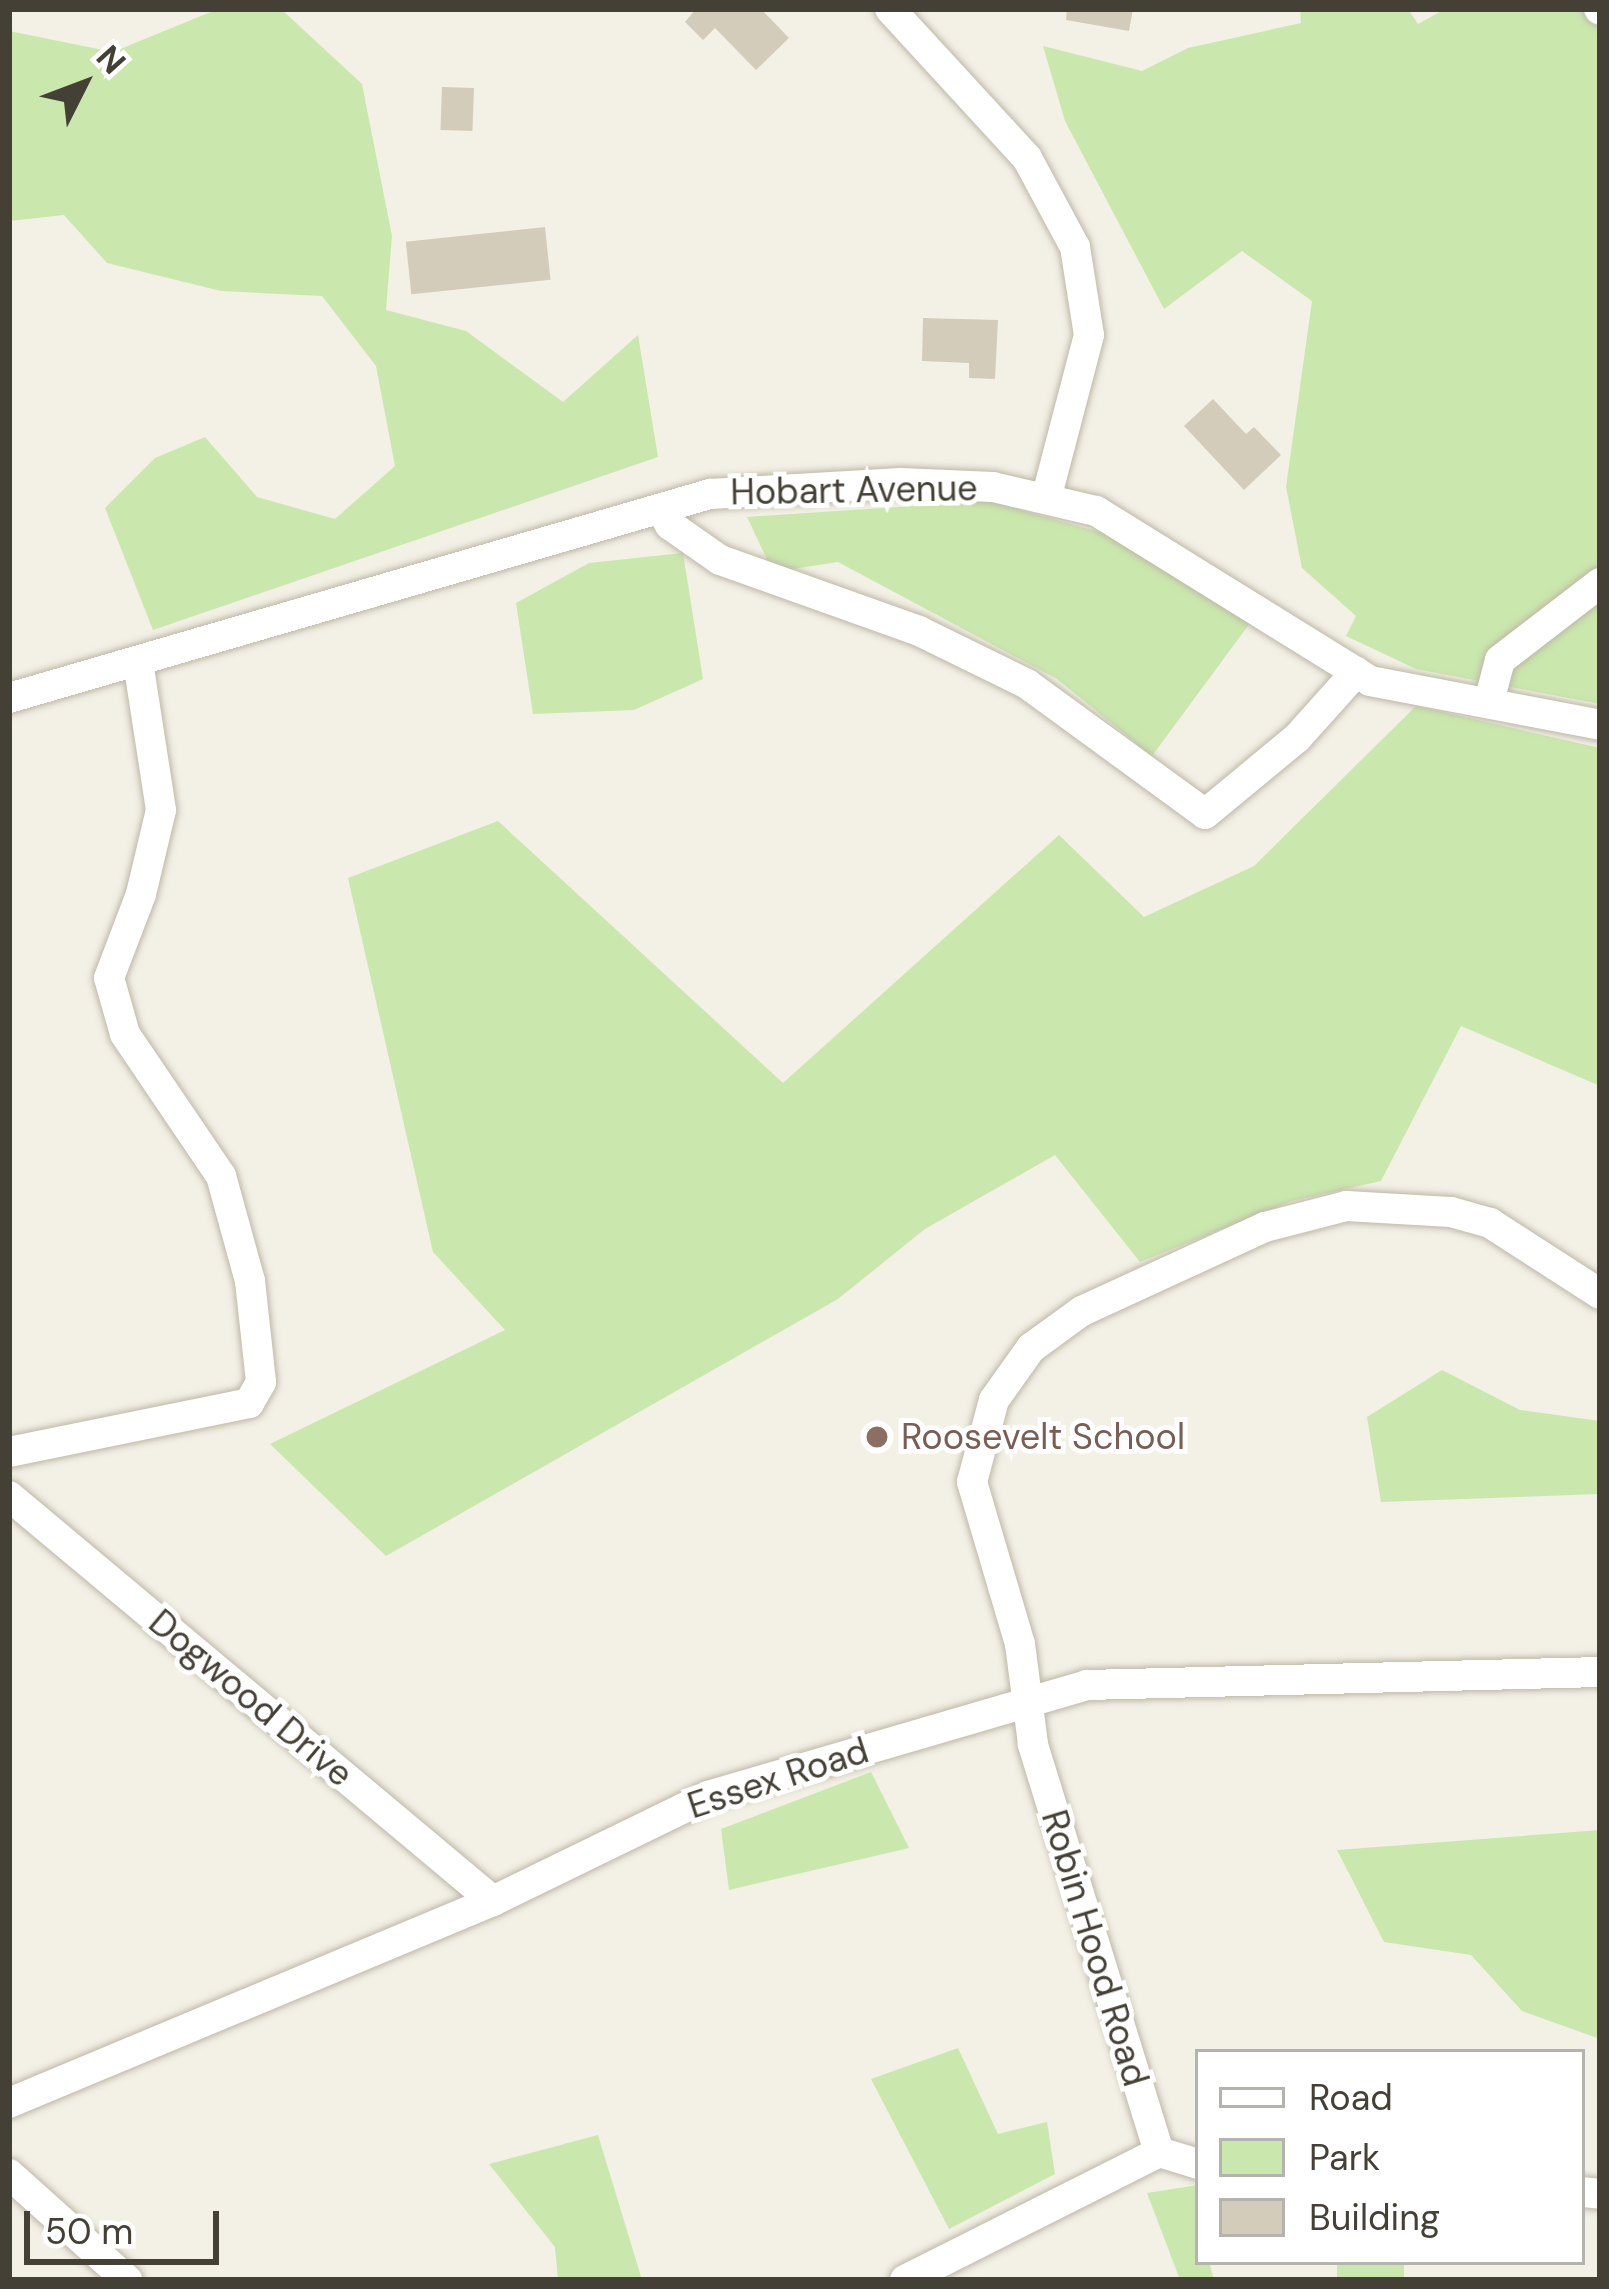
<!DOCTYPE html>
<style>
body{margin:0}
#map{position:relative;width:1609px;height:2289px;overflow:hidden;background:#f3f0e5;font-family:"DM Sans",sans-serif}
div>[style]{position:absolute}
.green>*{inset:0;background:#cae8ad;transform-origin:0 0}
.building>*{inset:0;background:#d4ccbb;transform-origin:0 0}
.roads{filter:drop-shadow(0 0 3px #beb8a8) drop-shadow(0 0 3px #beb8a8)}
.minor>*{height:30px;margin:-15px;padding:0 15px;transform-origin:15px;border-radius:15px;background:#fff}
.dots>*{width:33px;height:33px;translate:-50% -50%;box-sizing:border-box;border:6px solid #fff;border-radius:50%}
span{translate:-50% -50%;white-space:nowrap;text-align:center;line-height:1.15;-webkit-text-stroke:10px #fff;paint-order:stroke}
.street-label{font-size:36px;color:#454035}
.education-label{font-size:36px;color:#785e54}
.left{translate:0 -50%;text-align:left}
.frame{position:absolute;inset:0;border:12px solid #454035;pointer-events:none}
.legend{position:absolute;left:1195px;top:2049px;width:390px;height:216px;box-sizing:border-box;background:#fff;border:3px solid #b5b3ae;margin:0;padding:15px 21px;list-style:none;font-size:36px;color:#454035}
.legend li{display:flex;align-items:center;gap:24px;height:60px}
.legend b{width:60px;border:3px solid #b5b3ae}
.north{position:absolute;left:24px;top:24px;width:120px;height:120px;-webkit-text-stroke:9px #fff;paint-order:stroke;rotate:48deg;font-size:33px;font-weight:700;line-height:48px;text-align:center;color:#454035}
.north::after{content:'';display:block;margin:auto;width:42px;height:54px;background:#454035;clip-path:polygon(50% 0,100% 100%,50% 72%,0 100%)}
.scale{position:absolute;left:24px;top:2211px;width:195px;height:54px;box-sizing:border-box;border:6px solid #454035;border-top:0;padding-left:15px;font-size:36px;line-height:42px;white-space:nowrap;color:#454035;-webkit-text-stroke:9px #fff;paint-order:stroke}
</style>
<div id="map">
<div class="green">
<i style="clip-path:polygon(218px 9px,281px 9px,362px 84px,392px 236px,386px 310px,466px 331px,563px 402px,638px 335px,658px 457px,153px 630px,105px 508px,155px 458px,205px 437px,257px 497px,335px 519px,395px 466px,376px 366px,322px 296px,221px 291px,107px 263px,64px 215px,9px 221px,9px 31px,113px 52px)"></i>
<i style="clip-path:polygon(1300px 9px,1408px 9px,1418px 24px,1445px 9px,1600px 9px,1600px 704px,1416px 669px,1346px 636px,1356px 616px,1302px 568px,1286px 487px,1312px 301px,1242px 251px,1164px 309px,1065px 121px,1043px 46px,1142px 71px,1188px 48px,1301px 23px)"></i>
<i style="clip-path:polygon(988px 501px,1110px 535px,1253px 619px,1152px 756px,1057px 679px,838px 562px,773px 572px,747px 517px)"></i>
<i style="clip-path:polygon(683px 553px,703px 679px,634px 710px,533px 714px,516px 603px,589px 563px)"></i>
<i style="clip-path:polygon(1416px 706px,1600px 748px,1600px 1086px,1461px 1026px,1381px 1181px,1292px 1201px,1140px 1262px,1055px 1155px,925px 1229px,838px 1299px,386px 1556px,270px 1444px,505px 1330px,433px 1252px,348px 878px,498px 821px,783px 1083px,1059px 835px,1144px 917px,1254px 866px)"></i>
<i style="clip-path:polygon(1442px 1370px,1520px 1410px,1600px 1421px,1600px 1494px,1381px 1502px,1367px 1417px)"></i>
<i style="clip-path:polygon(871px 1772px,909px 1848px,729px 1890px,721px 1829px)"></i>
<i style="clip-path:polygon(1600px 1830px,1600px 2039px,1522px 2011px,1471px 1955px,1384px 1942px,1337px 1850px)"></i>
<i style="clip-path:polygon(958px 2048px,998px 2134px,1047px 2122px,1055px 2174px,949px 2229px,871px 2079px)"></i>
<i style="clip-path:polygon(598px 2135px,642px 2280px,558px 2280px,555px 2247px,489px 2164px)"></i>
<i style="clip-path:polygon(1198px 2185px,1198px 2262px,1209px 2262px,1214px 2280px,1180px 2280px,1147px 2193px)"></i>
<i style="left:1337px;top:2262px;width:67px;height:18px"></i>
</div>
<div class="building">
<i style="clip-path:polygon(696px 9px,761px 9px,789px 38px,756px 70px,715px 28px,703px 40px,685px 22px)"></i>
<i style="clip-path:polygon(1067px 9px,1133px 9px,1129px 31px,1066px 20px)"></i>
<i style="left:442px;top:87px;width:32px;height:43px;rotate:2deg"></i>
<i style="left:545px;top:227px;width:53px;height:140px;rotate:84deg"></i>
<i style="clip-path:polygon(923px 318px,998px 320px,995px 379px,969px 378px,969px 363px,922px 361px)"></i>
<i style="clip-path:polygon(1213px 399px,1246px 434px,1254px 427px,1281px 455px,1244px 490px,1184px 426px)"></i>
</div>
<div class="roads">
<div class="minor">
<i style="left:890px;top:9px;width:202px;rotate:47.4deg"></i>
<i style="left:1027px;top:158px;width:101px;rotate:61.7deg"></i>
<i style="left:1075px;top:247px;width:89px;rotate:81deg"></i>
<i style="left:1089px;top:335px;width:165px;rotate:104.7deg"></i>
<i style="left:1599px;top:9px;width:1px;rotate:45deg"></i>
<i style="left:661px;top:509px;width:18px;rotate:61deg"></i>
<i style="left:670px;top:525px;width:61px;rotate:35deg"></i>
<i style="left:720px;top:560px;width:211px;rotate:19.6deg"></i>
<i style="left:919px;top:631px;width:120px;rotate:26.1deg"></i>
<i style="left:1027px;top:684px;width:220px;rotate:36.1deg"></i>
<i style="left:1205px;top:814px;width:119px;rotate:-39.6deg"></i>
<i style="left:1297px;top:738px;width:89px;rotate:-48.2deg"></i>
<i style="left:9px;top:698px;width:730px;rotate:-16.23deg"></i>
<i style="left:710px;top:494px;width:191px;rotate:-3.3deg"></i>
<i style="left:901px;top:483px;width:92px;rotate:2.5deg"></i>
<i style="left:993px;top:487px;width:106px;rotate:13.1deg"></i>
<i style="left:1096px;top:511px;width:322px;rotate:31.8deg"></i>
<i style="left:1370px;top:681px;width:234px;rotate:10.8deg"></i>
<i style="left:1489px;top:702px;width:43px;rotate:-75.3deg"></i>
<i style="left:1500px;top:660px;width:126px;rotate:-37.6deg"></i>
<i style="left:9px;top:1452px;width:245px;rotate:-11.5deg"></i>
<i style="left:249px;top:1403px;width:24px;rotate:-60deg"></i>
<i style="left:261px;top:1382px;width:102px;rotate:-96.2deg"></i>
<i style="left:250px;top:1281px;width:109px;rotate:-105.4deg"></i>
<i style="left:221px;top:1176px;width:171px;rotate:-124.1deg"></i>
<i style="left:125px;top:1034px;width:58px;rotate:-105.9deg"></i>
<i style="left:109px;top:978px;width:90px;rotate:-69.1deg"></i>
<i style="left:141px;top:894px;width:86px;rotate:-76.6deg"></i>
<i style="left:161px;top:810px;width:150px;rotate:-98.8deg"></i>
<i style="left:9px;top:1496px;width:631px;rotate:39.92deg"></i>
<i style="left:9px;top:2103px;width:524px;rotate:-22.65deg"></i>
<i style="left:493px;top:1901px;width:239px;rotate:-26deg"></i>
<i style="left:708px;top:1796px;width:395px;rotate:-16.3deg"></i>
<i style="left:1087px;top:1685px;width:513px;rotate:-1.45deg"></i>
<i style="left:1198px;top:2164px;width:41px;rotate:-162.9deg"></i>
<i style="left:1159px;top:2152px;width:427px;rotate:-107.2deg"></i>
<i style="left:1033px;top:1744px;width:101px;rotate:-97.4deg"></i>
<i style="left:1020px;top:1644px;width:169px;rotate:-106.5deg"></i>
<i style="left:972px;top:1482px;width:85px;rotate:-75deg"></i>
<i style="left:994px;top:1400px;width:64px;rotate:-54.6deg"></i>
<i style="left:1031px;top:1348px;width:63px;rotate:-36deg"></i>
<i style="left:1082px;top:1311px;width:201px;rotate:-24.7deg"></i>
<i style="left:1265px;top:1227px;width:84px;rotate:-14.5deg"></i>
<i style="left:1346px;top:1206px;width:105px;rotate:3.3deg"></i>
<i style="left:1451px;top:1212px;width:41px;rotate:15.8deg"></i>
<i style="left:1490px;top:1223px;width:131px;rotate:32.8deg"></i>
<i style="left:9px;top:2174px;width:159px;rotate:41.9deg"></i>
<i style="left:1582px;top:2192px;width:18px;rotate:6deg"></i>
<i style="left:905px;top:2280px;width:284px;rotate:-26.7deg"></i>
</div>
</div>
<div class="dots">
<i style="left:877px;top:1437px;background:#8d6e63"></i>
</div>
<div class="street-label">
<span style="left:854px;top:490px;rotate:-1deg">Hobart Avenue</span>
<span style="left:251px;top:1698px;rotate:40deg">Dogwood Drive</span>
<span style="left:778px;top:1778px;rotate:-18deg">Essex Road</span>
<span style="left:1095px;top:1948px;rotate:73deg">Robin Hood Road</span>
</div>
<div class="education-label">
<span class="left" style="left:901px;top:1437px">Roosevelt School</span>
</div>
<div class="frame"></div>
<ul class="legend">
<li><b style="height:15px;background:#fff"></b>Road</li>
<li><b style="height:33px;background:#cae8ad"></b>Park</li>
<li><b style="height:33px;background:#d4ccbb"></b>Building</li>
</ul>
<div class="north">N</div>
<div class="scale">50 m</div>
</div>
